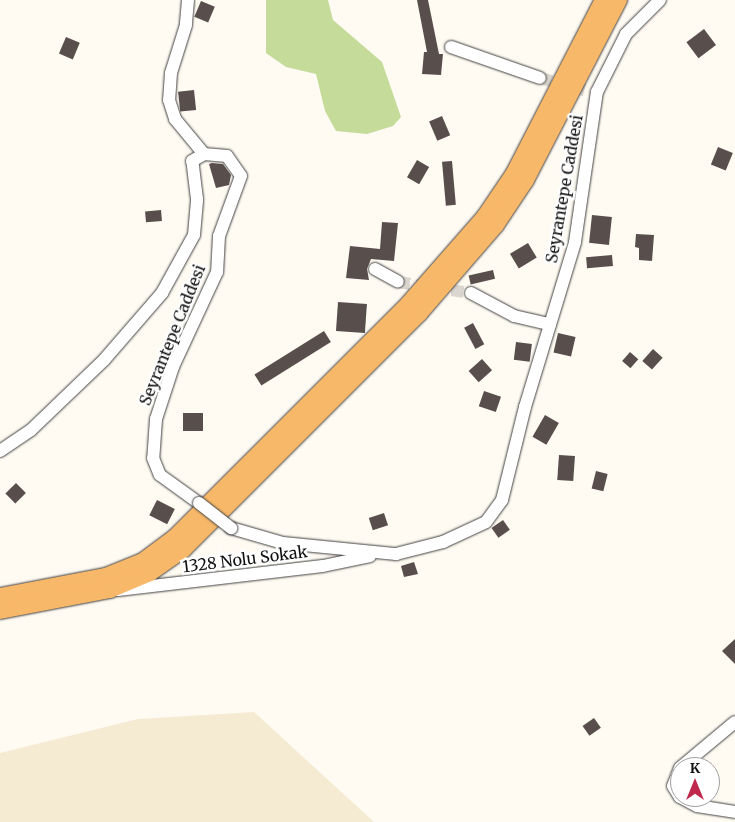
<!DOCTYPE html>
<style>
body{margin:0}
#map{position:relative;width:735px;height:822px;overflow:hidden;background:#fffaf2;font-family:Merriweather,serif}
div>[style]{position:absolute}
.farmland>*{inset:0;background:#f5ebd2}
.forest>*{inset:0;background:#c4db9a}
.building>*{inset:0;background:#584e4c;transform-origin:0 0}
.minor-tunnel>*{height:12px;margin-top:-6px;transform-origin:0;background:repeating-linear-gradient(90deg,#dbd7d0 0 12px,transparent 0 18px)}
.roads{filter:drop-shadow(0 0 1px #424242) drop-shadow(0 0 1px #424242)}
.minor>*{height:12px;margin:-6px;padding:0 6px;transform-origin:6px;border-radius:6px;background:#fff}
.major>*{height:16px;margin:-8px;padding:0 8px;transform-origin:8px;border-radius:8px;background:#f8b869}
.bridges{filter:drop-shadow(0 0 1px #424242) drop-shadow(0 0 1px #424242)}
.minor-bridge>*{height:12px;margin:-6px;padding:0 6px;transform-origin:6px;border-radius:6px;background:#fff}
span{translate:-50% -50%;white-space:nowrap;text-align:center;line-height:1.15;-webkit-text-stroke:5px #fff;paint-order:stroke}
.street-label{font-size:16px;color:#0f0f0f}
.north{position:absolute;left:670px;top:757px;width:50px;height:50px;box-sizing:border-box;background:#fff;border:1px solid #9f9f9f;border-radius:50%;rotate:0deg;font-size:14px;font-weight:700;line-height:20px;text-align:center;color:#0f0f0f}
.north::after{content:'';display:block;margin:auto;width:18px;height:22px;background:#c0274d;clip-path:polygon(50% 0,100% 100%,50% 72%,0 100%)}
</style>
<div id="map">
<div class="farmland">
<i style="clip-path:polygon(254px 712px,374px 822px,0 822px,0 753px,138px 719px)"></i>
</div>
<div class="forest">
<i style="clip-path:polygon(266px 0,328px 0,333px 20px,382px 62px,401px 117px,393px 126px,367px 134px,336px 131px,325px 111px,316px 74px,286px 67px,266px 53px)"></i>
</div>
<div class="building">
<i style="clip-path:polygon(417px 0,428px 0,439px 54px,443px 54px,441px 75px,422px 74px,424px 52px,427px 52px)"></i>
<i style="left:201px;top:1px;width:15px;height:17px;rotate:23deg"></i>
<i style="left:704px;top:29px;width:20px;height:22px;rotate:53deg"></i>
<i style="left:66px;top:37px;width:15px;height:18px;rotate:23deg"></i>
<i style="left:194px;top:90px;width:20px;height:16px;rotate:84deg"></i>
<i style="left:442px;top:116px;width:21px;height:14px;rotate:67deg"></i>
<i style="left:718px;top:147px;width:16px;height:19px;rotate:22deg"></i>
<i style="left:417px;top:160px;width:14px;height:20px;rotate:30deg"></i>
<i style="left:452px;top:161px;width:44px;height:10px;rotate:85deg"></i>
<i style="clip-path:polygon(212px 163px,223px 164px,231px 175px,229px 185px,216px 188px,209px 164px)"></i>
<i style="left:161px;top:210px;width:11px;height:16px;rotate:85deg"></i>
<i style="left:592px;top:215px;width:20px;height:28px;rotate:6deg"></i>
<i style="clip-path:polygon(382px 222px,398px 223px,394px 261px,371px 259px,367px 269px,369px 280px,346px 278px,350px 246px,380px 249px)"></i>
<i style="clip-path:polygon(636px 234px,654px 235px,652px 261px,639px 260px,639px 248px,635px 247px)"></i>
<i style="left:528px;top:243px;width:17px;height:21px;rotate:59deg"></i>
<i style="left:612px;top:255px;width:11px;height:26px;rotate:85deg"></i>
<i style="left:493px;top:270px;width:9px;height:25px;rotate:77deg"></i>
<i style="left:338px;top:302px;width:29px;height:29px;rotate:4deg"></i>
<i style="left:473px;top:323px;width:24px;height:10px;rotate:62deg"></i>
<i style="left:324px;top:331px;width:13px;height:82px;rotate:58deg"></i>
<i style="left:558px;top:333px;width:18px;height:20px;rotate:13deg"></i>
<i style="left:516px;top:342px;width:16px;height:18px;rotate:7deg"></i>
<i style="left:653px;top:349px;width:13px;height:16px;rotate:42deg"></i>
<i style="left:630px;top:352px;width:11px;height:12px;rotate:41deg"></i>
<i style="left:482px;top:359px;width:15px;height:18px;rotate:48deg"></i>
<i style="left:484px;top:391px;width:18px;height:16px;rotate:19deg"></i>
<i style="left:203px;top:413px;width:18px;height:20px;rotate:90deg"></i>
<i style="left:545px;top:415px;width:16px;height:25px;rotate:30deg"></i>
<i style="left:559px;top:455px;width:16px;height:25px;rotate:4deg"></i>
<i style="left:596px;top:471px;width:12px;height:18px;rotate:14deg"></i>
<i style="left:16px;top:483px;width:14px;height:15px;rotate:45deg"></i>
<i style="left:157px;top:500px;width:20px;height:17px;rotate:27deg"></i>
<i style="left:384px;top:513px;width:13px;height:16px;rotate:72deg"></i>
<i style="left:503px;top:520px;width:12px;height:14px;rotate:55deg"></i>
<i style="clip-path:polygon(414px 562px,418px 574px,404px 577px,401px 566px)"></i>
<i style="clip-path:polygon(735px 639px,735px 664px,722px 651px)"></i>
<i style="left:594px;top:718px;width:12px;height:14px;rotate:55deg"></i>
</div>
<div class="minor-tunnel">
<i style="left:540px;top:78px;width:46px;rotate:15.3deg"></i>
<i style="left:398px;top:282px;width:74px;rotate:8.6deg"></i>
</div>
<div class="roads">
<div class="minor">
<i style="left:188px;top:0;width:25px;rotate:95deg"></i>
<i style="left:186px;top:25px;width:50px;rotate:107.4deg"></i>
<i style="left:171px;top:73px;width:27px;rotate:94deg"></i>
<i style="left:169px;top:100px;width:20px;rotate:72deg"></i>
<i style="left:175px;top:119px;width:45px;rotate:50.4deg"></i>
<i style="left:451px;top:47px;width:94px;rotate:19.2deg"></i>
<i style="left:375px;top:269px;width:26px;rotate:29deg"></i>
<i style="left:471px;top:293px;width:49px;rotate:28.1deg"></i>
<i style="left:514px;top:316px;width:37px;rotate:13deg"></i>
<i style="left:0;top:451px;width:37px;rotate:-34deg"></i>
<i style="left:31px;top:430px;width:101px;rotate:-43.8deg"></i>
<i style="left:104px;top:360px;width:89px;rotate:-49.1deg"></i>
<i style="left:162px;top:293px;width:66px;rotate:-61.1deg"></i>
<i style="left:194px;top:235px;width:36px;rotate:-85deg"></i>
<i style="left:197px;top:199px;width:38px;rotate:-97deg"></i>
<i style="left:192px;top:161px;width:14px;rotate:-30deg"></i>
<i style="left:204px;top:154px;width:23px;rotate:5deg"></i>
<i style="left:227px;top:156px;width:24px;rotate:55deg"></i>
<i style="left:241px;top:176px;width:64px;rotate:110.1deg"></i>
<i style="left:219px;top:236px;width:36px;rotate:93deg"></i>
<i style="left:217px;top:272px;width:105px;rotate:114.9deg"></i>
<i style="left:173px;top:367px;width:55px;rotate:108.1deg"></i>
<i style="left:156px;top:419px;width:39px;rotate:94deg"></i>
<i style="left:153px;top:458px;width:18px;rotate:68deg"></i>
<i style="left:160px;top:475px;width:48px;rotate:35.7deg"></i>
<i style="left:231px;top:528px;width:54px;rotate:16.1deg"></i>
<i style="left:283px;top:543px;width:114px;rotate:5.6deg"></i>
<i style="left:396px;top:554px;width:49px;rotate:-14.3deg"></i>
<i style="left:443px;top:542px;width:47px;rotate:-24.9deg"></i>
<i style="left:486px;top:522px;width:27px;rotate:-54deg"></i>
<i style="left:502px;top:500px;width:96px;rotate:-76.1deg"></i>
<i style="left:525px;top:407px;width:172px;rotate:-73.1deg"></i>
<i style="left:575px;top:242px;width:152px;rotate:-81.7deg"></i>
<i style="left:597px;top:92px;width:65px;rotate:-63.4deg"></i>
<i style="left:626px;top:34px;width:48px;rotate:-45deg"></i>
<i style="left:118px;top:590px;width:206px;rotate:-6.7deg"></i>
<i style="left:323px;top:566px;width:48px;rotate:-12deg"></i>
<i style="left:681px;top:767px;width:70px;rotate:-39.8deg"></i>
<i style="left:680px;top:768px;width:19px;rotate:111deg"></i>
<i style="left:673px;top:786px;width:13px;rotate:58deg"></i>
<i style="left:680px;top:797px;width:19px;rotate:28deg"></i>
<i style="left:697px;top:806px;width:38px;rotate:9deg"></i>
</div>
<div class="major">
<i style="left:0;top:596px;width:108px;rotate:-10.7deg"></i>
<i style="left:106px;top:576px;width:40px;rotate:-22deg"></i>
<i style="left:143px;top:561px;width:39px;rotate:-37deg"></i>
<i style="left:174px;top:538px;width:331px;rotate:-45deg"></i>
<i style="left:408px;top:304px;width:117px;rotate:-48.8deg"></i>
<i style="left:485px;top:216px;width:52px;rotate:-56deg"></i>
<i style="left:514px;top:173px;width:195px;rotate:-62.8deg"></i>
<i style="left:0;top:611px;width:112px;rotate:-10.8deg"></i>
<i style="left:110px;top:590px;width:43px;rotate:-23deg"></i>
<i style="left:150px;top:573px;width:40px;rotate:-34.9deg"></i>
<i style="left:183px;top:550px;width:334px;rotate:-45deg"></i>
<i style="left:419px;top:314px;width:118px;rotate:-49.1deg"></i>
<i style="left:496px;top:225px;width:54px;rotate:-56.3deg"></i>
<i style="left:526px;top:180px;width:203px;rotate:-62.7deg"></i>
</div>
</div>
<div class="bridges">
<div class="minor-bridge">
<i style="left:199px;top:503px;width:41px;rotate:38deg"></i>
</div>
</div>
<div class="street-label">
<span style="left:564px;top:189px;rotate:-80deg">Seyrantepe Caddesi</span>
<span style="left:172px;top:335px;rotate:-68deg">Seyrantepe Caddesi</span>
<span style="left:245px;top:559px;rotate:-7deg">1328 Nolu Sokak</span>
</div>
<div class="north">K</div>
</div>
